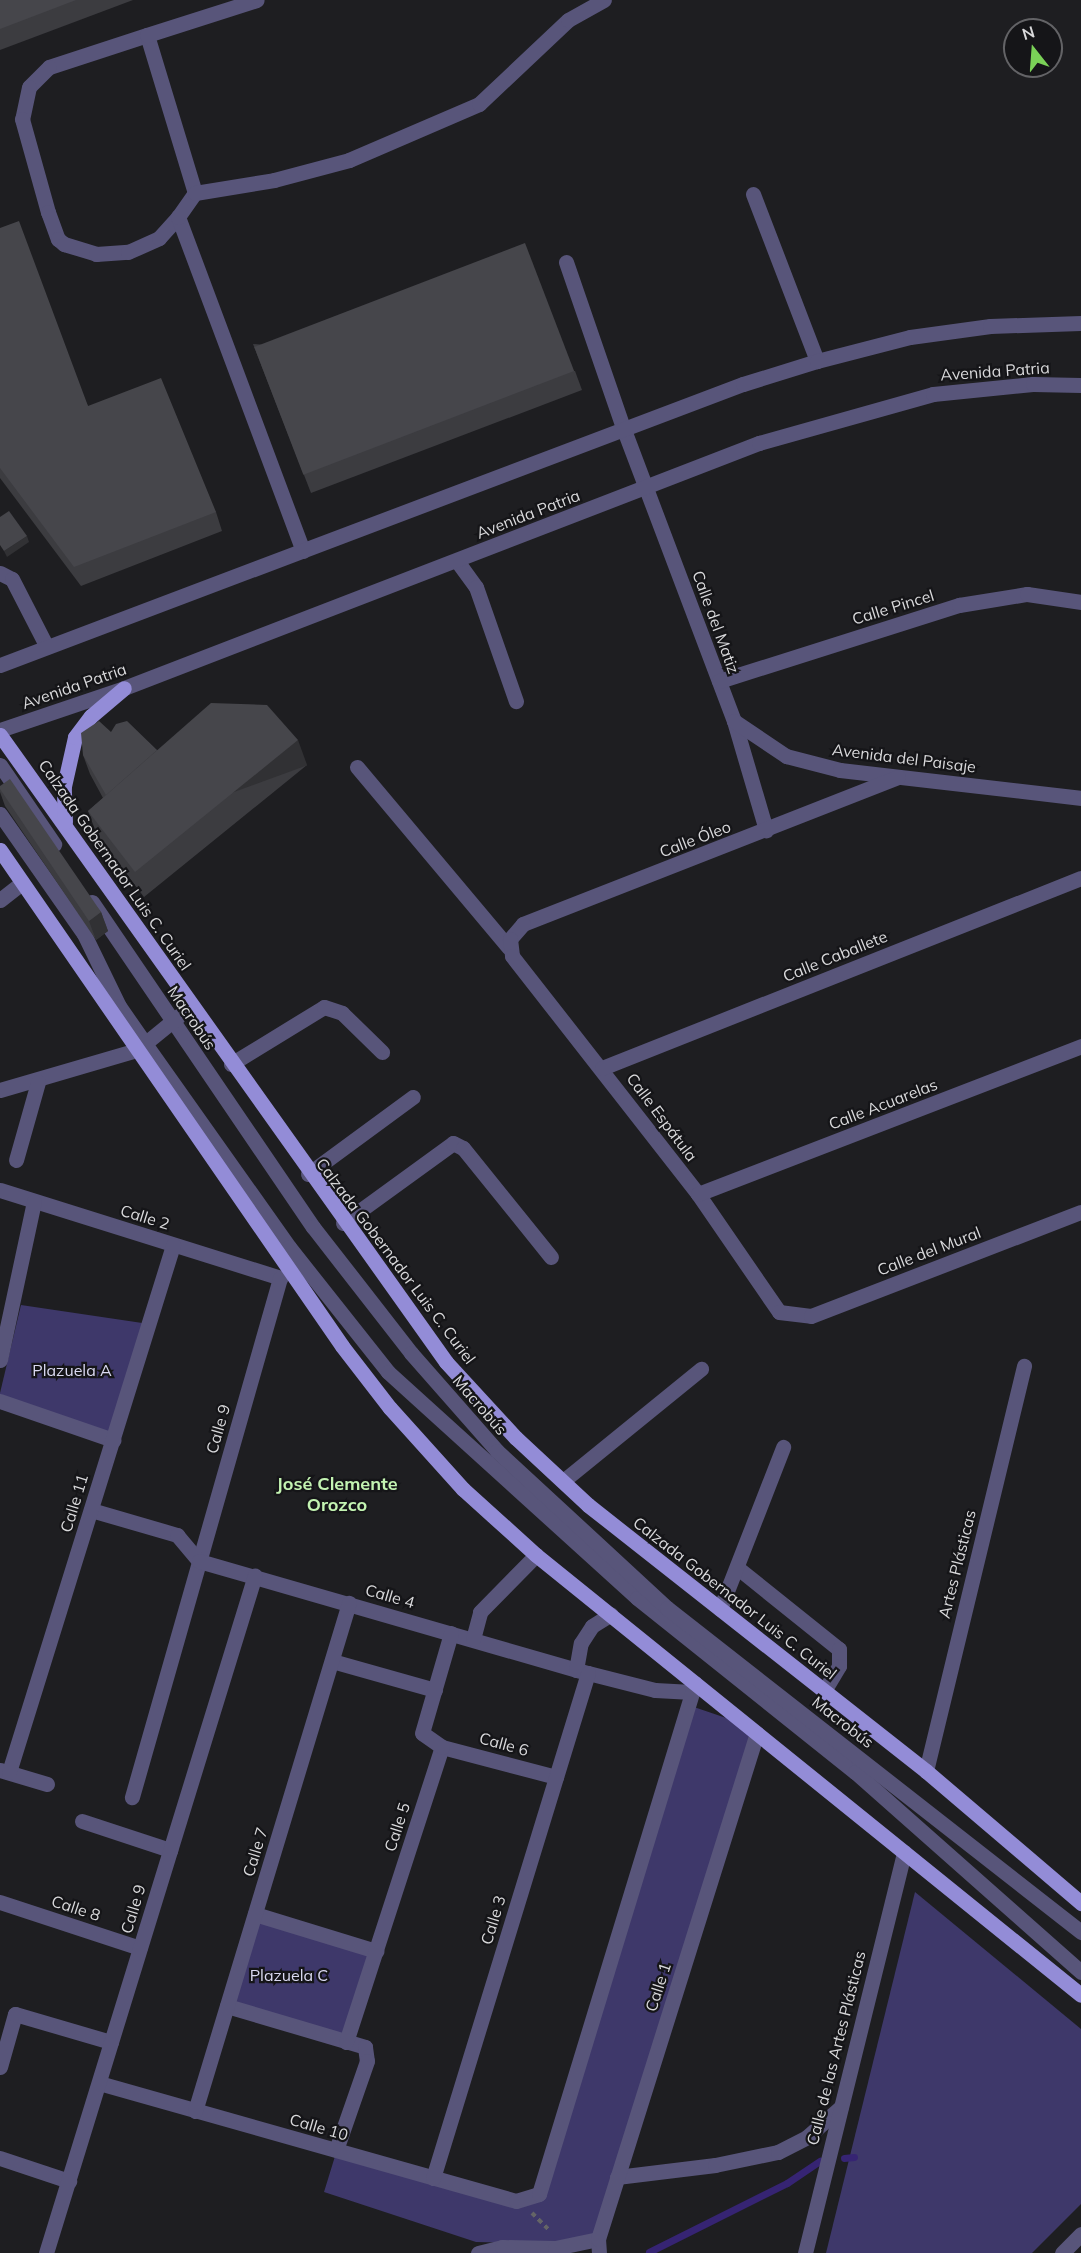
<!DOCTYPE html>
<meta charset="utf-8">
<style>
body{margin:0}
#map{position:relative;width:1081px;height:2253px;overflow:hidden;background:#1e1e21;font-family:Mulish,sans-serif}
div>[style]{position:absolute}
.green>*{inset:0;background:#3e386a;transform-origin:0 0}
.stream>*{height:7px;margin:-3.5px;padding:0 3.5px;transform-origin:3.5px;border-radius:3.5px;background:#362473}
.path>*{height:4px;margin-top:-2px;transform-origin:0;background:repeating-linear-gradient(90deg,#646466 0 4.5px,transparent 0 9px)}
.minor>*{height:15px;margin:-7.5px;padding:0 7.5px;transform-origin:7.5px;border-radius:7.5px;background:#58557a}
.major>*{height:15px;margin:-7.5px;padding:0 7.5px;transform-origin:7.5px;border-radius:7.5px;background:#938cd7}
.wall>*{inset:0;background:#3c3c40}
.shaded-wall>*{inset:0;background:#313134;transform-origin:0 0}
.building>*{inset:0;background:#46464b;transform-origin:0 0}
span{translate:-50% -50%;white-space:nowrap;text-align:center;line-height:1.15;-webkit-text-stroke:4.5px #151518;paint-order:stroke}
.street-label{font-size:16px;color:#d9d9db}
.park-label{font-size:16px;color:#dbdaf2}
.neighbourhood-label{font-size:18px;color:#c3f3b2;font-weight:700}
.north{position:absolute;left:1003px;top:18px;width:60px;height:60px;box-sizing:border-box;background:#151518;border:2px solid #636366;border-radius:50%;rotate:343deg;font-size:16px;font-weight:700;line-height:24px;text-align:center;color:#d9d9db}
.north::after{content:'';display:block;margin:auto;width:21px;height:27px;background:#7ad157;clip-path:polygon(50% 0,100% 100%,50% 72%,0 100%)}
</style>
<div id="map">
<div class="green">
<i style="clip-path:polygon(21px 1305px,149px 1324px,113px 1440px,0 1409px,0 1393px)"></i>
<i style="clip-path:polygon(691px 1706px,735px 1721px,755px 1733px,594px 2237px,558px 2244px,476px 2242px,324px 2192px,336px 2153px,512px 2207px,543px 2193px)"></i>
<i style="clip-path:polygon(915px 1892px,1081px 2029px,1081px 2204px,1032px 2253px,826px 2253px)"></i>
<i style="left:255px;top:1914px;width:127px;height:96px;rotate:17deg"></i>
</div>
<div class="stream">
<i style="left:844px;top:2158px;width:10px;rotate:-6deg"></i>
<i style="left:649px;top:2252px;width:154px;rotate:-26.6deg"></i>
<i style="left:787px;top:2183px;width:40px;rotate:-34deg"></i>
</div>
<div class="path">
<i style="left:532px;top:2213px;width:25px;rotate:45deg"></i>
</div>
<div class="minor">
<i style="left:147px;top:35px;width:103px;rotate:161.9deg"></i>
<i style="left:49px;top:67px;width:28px;rotate:135deg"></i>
<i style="left:29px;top:87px;width:33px;rotate:102deg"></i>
<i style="left:22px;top:119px;width:97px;rotate:74.4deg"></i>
<i style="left:48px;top:212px;width:29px;rotate:70deg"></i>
<i style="left:58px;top:239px;width:8px;rotate:40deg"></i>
<i style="left:64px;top:244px;width:34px;rotate:17deg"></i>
<i style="left:96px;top:254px;width:32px;rotate:-4deg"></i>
<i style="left:128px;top:252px;width:34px;rotate:-24deg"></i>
<i style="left:159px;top:238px;width:28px;rotate:-48deg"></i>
<i style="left:195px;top:193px;width:165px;rotate:-106.9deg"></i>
<i style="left:147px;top:35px;width:115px;rotate:-17.7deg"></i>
<i style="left:753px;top:194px;width:179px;rotate:69deg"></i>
<i style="left:566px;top:262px;width:178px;rotate:71deg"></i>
<i style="left:624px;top:430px;width:311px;rotate:69.3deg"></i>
<i style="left:734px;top:721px;width:114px;rotate:73.6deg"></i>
<i style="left:303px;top:551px;width:357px;rotate:-110.5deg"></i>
<i style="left:178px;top:217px;width:29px;rotate:-55deg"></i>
<i style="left:195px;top:193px;width:80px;rotate:-9.3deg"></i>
<i style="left:274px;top:180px;width:78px;rotate:-14.9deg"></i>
<i style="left:349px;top:160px;width:142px;rotate:-23.3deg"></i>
<i style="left:479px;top:104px;width:122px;rotate:-43.3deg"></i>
<i style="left:568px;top:20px;width:41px;rotate:-29.1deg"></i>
<i style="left:457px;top:561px;width:32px;rotate:54deg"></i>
<i style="left:476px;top:587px;width:121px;rotate:70.7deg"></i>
<i style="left:0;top:573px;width:13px;rotate:27deg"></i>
<i style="left:12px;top:579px;width:76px;rotate:62.8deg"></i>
<i style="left:0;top:665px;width:794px;rotate:-20.72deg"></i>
<i style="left:743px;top:384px;width:77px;rotate:-17.3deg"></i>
<i style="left:817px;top:361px;width:96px;rotate:-14.5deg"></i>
<i style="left:910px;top:337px;width:81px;rotate:-7.8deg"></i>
<i style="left:990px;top:326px;width:91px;rotate:-1.9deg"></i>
<i style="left:719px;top:681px;width:252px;rotate:-17.6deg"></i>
<i style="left:959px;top:605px;width:69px;rotate:-9.2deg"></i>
<i style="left:1027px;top:594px;width:55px;rotate:8.4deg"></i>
<i style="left:734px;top:721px;width:63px;rotate:33.9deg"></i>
<i style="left:786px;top:756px;width:56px;rotate:14.5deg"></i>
<i style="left:840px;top:770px;width:243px;rotate:6.6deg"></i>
<i style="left:0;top:730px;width:131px;rotate:-18.7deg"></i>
<i style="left:124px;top:688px;width:681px;rotate:-21.1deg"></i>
<i style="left:759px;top:443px;width:181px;rotate:-15.7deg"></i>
<i style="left:933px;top:394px;width:100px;rotate:-5.7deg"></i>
<i style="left:1033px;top:384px;width:48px;rotate:1.2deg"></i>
<i style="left:0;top:765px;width:96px;rotate:55.6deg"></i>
<i style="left:357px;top:767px;width:236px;rotate:50deg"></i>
<i style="left:898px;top:777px;width:403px;rotate:158.6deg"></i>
<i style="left:523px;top:924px;width:20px;rotate:131deg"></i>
<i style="left:510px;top:939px;width:17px;rotate:83deg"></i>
<i style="left:512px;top:956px;width:302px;rotate:52deg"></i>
<i style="left:698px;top:1194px;width:143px;rotate:55.5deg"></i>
<i style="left:779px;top:1312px;width:32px;rotate:7deg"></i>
<i style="left:811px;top:1316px;width:289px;rotate:-21.1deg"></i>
<i style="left:0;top:814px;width:146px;rotate:55deg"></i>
<i style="left:84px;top:934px;width:80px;rotate:64.1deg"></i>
<i style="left:119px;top:1006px;width:47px;rotate:55.3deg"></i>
<i style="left:146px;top:1045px;width:247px;rotate:54.7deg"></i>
<i style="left:289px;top:1247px;width:159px;rotate:51.6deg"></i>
<i style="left:388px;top:1372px;width:336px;rotate:42.2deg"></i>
<i style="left:637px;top:1598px;width:279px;rotate:38.6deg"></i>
<i style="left:855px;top:1772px;width:302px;rotate:41.5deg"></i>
<i style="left:0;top:900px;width:28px;rotate:-38deg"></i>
<i style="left:92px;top:902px;width:393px;rotate:55.8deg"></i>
<i style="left:313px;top:1227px;width:160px;rotate:52.1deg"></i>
<i style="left:411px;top:1353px;width:130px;rotate:48.7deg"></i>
<i style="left:497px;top:1451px;width:231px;rotate:42.7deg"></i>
<i style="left:667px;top:1608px;width:526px;rotate:38.05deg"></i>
<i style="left:231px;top:1064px;width:109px;rotate:-31.5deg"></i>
<i style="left:324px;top:1007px;width:19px;rotate:18deg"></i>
<i style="left:342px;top:1013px;width:56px;rotate:44.3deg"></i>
<i style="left:602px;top:1068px;width:515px;rotate:-21.64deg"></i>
<i style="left:0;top:1090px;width:143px;rotate:-16.3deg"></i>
<i style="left:137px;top:1050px;width:70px;rotate:-39.2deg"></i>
<i style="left:16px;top:1160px;width:81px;rotate:-74.2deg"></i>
<i style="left:308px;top:1174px;width:130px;rotate:-36.3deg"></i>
<i style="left:0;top:1190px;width:294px;rotate:17.4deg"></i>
<i style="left:280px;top:1278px;width:540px;rotate:105.92deg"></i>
<i style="left:698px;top:1194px;width:411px;rotate:-21.1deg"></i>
<i style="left:343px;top:1223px;width:136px;rotate:-36deg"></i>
<i style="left:453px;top:1143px;width:11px;rotate:27deg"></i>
<i style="left:463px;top:1148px;width:140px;rotate:51.1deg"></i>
<i style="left:0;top:1360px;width:162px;rotate:-77.9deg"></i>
<i style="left:0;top:1401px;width:120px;rotate:19deg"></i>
<i style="left:563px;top:1481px;width:178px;rotate:-39.1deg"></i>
<i style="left:91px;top:1510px;width:90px;rotate:16.2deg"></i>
<i style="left:177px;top:1535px;width:34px;rotate:50deg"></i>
<i style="left:199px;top:1561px;width:405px;rotate:16.1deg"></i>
<i style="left:588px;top:1673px;width:69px;rotate:14.2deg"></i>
<i style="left:655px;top:1690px;width:37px;rotate:3deg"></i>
<i style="left:739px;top:1569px;width:128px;rotate:38.7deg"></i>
<i style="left:839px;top:1649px;width:17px;rotate:90deg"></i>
<i style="left:839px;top:1666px;width:29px;rotate:121deg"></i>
<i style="left:720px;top:1609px;width:174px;rotate:-68.7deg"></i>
<i style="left:473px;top:1639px;width:28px;rotate:-75deg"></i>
<i style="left:480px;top:1612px;width:80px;rotate:-45.5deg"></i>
<i style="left:332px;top:1661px;width:107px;rotate:15.7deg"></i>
<i style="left:576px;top:1670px;width:27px;rotate:-80deg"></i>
<i style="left:581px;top:1643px;width:20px;rotate:-57deg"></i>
<i style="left:592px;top:1626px;width:22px;rotate:-32deg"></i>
<i style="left:442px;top:1747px;width:118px;rotate:14.7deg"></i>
<i style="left:0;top:1770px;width:49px;rotate:16.6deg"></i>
<i style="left:926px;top:1771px;width:417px;rotate:-76.4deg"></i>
<i style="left:9px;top:1772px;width:552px;rotate:-72.71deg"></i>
<i style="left:82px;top:1821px;width:93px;rotate:18.2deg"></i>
<i style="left:0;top:1902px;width:147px;rotate:18.2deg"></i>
<i style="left:255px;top:1914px;width:127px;rotate:17deg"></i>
<i style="left:227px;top:2006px;width:144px;rotate:16.5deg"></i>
<i style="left:365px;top:2047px;width:14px;rotate:82deg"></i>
<i style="left:367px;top:2061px;width:94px;rotate:109.2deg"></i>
<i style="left:346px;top:2042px;width:310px;rotate:-72deg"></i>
<i style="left:442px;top:1747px;width:24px;rotate:-145deg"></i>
<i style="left:422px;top:1733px;width:104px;rotate:-73.8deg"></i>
<i style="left:0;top:2067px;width:55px;rotate:-74.2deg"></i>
<i style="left:15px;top:2014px;width:100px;rotate:16.3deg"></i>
<i style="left:99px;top:2083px;width:433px;rotate:15.8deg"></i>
<i style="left:516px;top:2201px;width:24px;rotate:-17deg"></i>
<i style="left:539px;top:2194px;width:534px;rotate:-73.02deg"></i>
<i style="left:195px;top:2111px;width:531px;rotate:-73.14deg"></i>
<i style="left:0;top:2158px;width:73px;rotate:18.4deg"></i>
<i style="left:617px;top:2177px;width:99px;rotate:-7deg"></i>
<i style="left:715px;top:2165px;width:64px;rotate:-11.7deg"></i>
<i style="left:778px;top:2152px;width:33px;rotate:-27deg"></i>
<i style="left:807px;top:2137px;width:45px;rotate:-41.4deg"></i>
<i style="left:433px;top:2178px;width:528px;rotate:-72.94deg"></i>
<i style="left:46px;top:2253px;width:709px;rotate:-72.87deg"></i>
<i style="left:478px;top:2253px;width:25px;rotate:-14deg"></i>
<i style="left:502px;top:2247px;width:53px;rotate:1.1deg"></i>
<i style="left:555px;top:2248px;width:44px;rotate:-11.8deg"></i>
<i style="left:599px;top:2253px;width:14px;rotate:-94deg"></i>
<i style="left:598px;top:2239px;width:530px;rotate:-72.56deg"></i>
<i style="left:805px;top:2253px;width:413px;rotate:-76.1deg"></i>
<i style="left:1062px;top:2253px;width:27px;rotate:-45deg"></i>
</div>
<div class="major">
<i style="left:0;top:735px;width:769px;rotate:54.57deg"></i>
<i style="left:446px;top:1362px;width:103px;rotate:47.4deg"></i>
<i style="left:516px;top:1438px;width:98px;rotate:42.9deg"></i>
<i style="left:588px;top:1505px;width:430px;rotate:38.2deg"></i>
<i style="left:926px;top:1771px;width:204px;rotate:40.4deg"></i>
<i style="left:65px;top:822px;width:36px;rotate:-92deg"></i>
<i style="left:64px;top:786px;width:50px;rotate:-77.3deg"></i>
<i style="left:75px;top:737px;width:26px;rotate:-53deg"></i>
<i style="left:91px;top:716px;width:43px;rotate:-40.3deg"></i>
<i style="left:0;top:850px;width:602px;rotate:55.41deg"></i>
<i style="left:342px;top:1346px;width:78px;rotate:52.3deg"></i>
<i style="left:390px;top:1408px;width:109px;rotate:48deg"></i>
<i style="left:463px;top:1489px;width:98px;rotate:42.1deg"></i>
<i style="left:536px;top:1555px;width:700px;rotate:38.92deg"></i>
</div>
<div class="wall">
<i style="clip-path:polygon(0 0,133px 0,0 50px)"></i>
<i style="clip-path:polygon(0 228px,88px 406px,216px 512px,222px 531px,81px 586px,0 478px)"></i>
<i style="clip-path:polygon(253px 344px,575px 371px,582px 390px,311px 493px)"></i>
<i style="clip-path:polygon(111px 732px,157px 750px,307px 765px,144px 897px,97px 835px,88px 811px,103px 798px,90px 774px,83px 755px)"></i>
<i style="clip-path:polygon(0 786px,101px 912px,108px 931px,96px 940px,5px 806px,0 792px)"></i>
</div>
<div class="shaded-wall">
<i style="clip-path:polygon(27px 536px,29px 542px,7px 557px,4px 551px)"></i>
<i style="left:298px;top:740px;width:27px;height:210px;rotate:70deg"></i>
<i style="clip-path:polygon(101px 912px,108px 931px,96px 940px,89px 921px)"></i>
</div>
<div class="building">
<i style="clip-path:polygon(0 0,76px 0,0 29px)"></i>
<i style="clip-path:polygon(19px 221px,88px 406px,161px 378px,216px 512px,74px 567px,0 468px,0 228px)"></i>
<i style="left:525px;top:243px;width:137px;height:290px;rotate:69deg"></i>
<i style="clip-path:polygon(9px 511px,27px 536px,4px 551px,0 545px,0 517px)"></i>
<i style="clip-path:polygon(211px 703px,267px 705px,298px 740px,135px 872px,88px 811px)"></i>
<i style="clip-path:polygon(99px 721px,111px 732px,116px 724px,127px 721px,157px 750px,106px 795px,83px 755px,81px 733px)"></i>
<i style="clip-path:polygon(10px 779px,101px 912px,89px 921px,0 789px,0 786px)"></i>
</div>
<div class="street-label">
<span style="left:995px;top:371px;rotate:-4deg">Avenida Patria</span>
<span style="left:528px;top:514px;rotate:-21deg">Avenida Patria</span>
<span style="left:893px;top:607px;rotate:-17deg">Calle Pincel</span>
<span style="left:716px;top:622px;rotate:70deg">Calle del Matiz</span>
<span style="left:74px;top:686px;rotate:-19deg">Avenida Patria</span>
<span style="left:904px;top:758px;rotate:7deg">Avenida del Paisaje</span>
<span style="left:695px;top:839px;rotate:-21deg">Calle Óleo</span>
<span style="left:115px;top:865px;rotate:55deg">Calzada Gobernador Luis C. Curiel</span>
<span style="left:835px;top:956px;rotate:-22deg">Calle Caballete</span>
<span style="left:192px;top:1018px;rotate:56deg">Macrobús</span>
<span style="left:883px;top:1104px;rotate:-21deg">Calle Acuarelas</span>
<span style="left:662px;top:1117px;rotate:53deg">Calle Espátula</span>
<span style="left:145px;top:1217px;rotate:17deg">Calle 2</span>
<span style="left:929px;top:1251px;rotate:-21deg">Calle del Mural</span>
<span style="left:396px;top:1261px;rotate:53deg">Calzada Gobernador Luis C. Curiel</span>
<span style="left:480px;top:1405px;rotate:49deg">Macrobús</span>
<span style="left:218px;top:1429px;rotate:-74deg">Calle 9</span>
<span style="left:74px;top:1503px;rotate:-73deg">Calle 11</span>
<span style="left:957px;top:1564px;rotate:-76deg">Artes Plásticas</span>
<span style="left:390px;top:1596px;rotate:16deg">Calle 4</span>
<span style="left:735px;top:1598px;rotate:38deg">Calzada Gobernador Luis C. Curiel</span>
<span style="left:843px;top:1722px;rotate:38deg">Macrobús</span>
<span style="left:504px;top:1744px;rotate:15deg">Calle 6</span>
<span style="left:397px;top:1827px;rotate:-72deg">Calle 5</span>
<span style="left:255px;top:1852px;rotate:-73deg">Calle 7</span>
<span style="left:76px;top:1908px;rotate:18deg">Calle 8</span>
<span style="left:133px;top:1909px;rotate:-73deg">Calle 9</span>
<span style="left:493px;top:1920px;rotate:-73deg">Calle 3</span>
<span style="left:658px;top:1987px;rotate:-72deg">Calle 1</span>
<span style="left:836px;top:2048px;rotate:-76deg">Calle de las Artes Plásticas</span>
<span style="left:319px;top:2127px;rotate:16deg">Calle 10</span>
</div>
<div class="park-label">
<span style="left:72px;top:1370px">Plazuela A</span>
<span style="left:289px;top:1975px">Plazuela C</span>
</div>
<div class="neighbourhood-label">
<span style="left:337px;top:1495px">José Clemente<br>Orozco</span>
</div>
<div class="north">N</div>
</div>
